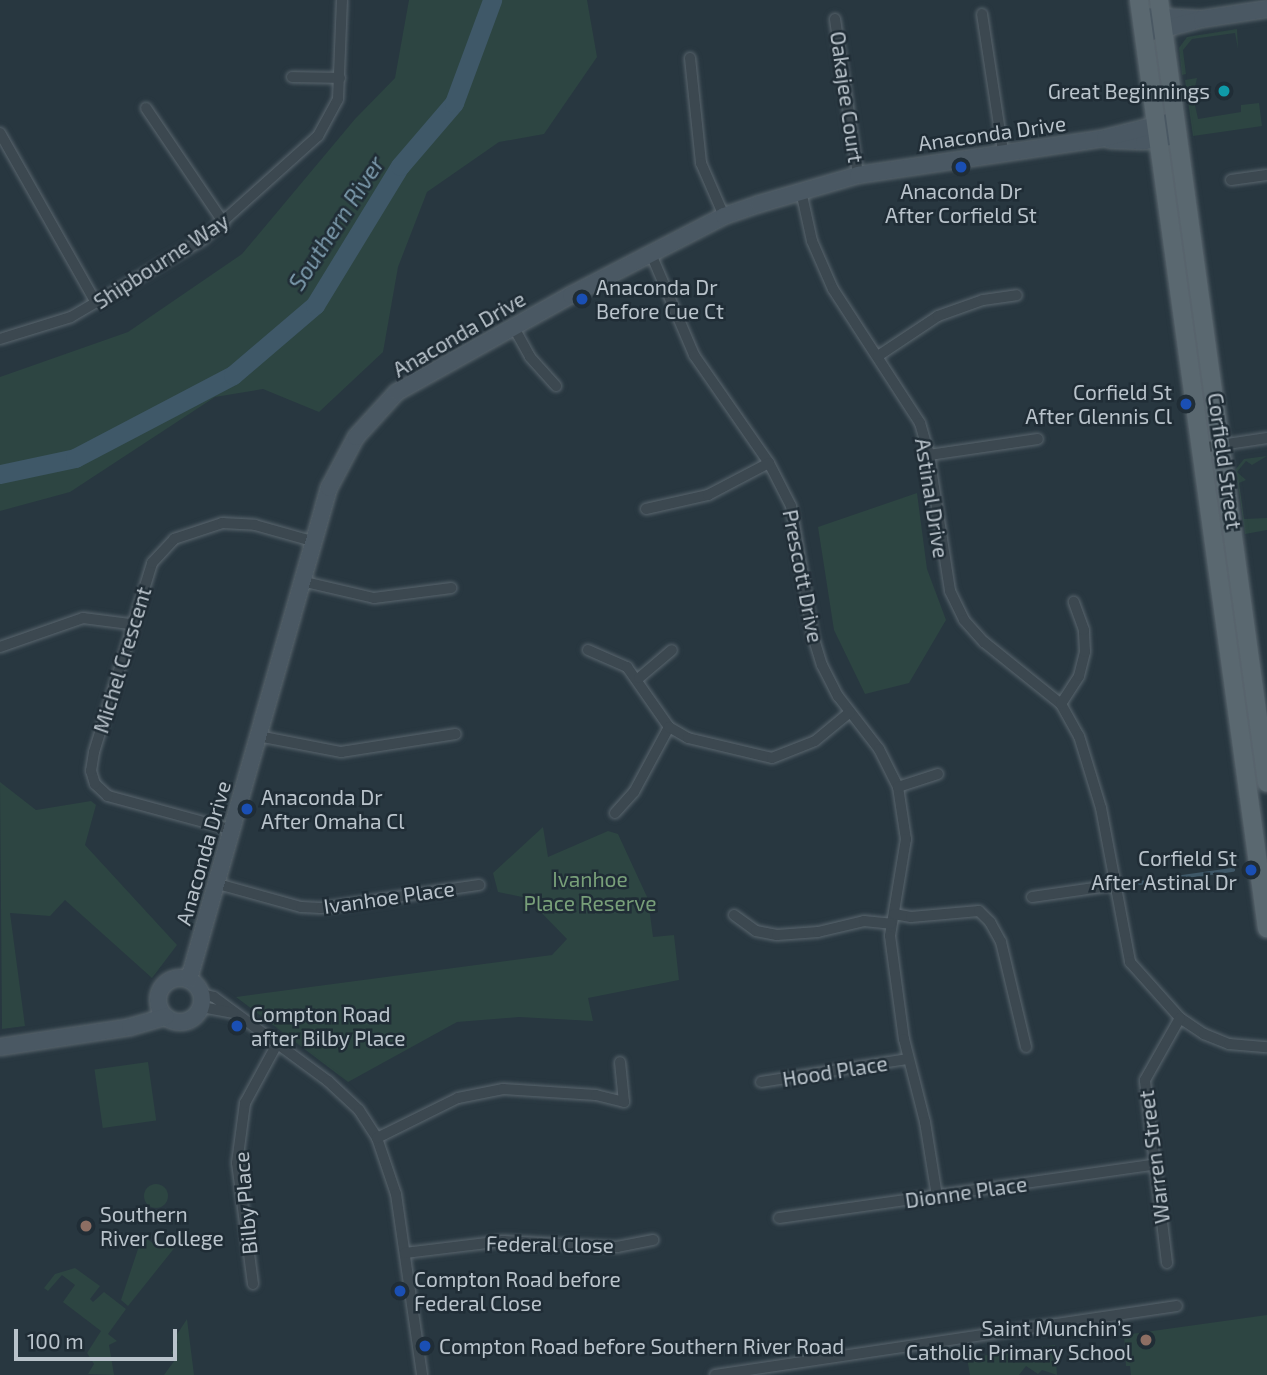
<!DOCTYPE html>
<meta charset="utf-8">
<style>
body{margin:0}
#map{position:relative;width:1267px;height:1375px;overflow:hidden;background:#283740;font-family:"Exo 2",sans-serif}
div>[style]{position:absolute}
.green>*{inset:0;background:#2d4542;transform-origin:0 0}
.round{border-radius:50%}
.stream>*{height:3.5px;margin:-1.75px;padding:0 1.75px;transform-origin:1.75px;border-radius:1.75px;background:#3f5868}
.river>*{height:19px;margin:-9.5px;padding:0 9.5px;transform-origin:9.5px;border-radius:9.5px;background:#3f5868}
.roads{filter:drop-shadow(0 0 2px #5a666e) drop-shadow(0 0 2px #5a666e)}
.minor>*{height:10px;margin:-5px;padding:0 5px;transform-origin:5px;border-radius:5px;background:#3c4850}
.secondary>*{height:16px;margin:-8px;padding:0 8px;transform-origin:8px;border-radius:8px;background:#4a5863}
.secondary>.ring{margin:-8px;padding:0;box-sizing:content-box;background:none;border:16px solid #4a5863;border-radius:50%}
.primary>*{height:18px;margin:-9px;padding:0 9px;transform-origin:9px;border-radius:9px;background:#5a6870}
.dots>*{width:19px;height:19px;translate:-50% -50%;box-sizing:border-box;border:4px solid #202d36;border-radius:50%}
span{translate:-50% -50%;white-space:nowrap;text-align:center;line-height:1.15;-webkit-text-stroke:5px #202d36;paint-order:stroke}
.poi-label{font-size:21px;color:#b9c3cb}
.right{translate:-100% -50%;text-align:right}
.left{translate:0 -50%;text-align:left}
.street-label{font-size:21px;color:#b9c3cb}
.park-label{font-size:21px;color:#789f79}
.water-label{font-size:23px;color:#7b99ab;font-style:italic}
.scale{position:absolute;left:14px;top:1329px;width:163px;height:32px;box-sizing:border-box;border:4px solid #b9c3cb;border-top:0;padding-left:9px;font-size:21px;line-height:24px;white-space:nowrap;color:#b9c3cb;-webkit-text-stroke:5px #202d36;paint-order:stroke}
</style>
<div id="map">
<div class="green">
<i style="clip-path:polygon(409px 0,587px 0,597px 57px,544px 134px,499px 142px,427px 192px,398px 267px,383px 352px,319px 412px,263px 389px,215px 397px,70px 492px,0 511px,0 377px,128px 332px,242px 254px,355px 119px,395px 78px)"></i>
<i style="clip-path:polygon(1237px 29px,1238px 49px,1235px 33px,1192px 39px,1183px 50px,1186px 74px,1182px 75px,1179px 48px,1187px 37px)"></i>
<i style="clip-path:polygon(1197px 78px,1193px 96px,1198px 119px,1241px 112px,1241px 105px,1259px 103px,1262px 126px,1193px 136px,1185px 80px)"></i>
<i style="clip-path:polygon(1267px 456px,1252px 465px,1246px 461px,1237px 472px,1246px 480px,1239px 483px,1244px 519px,1267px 518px,1267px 530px,1245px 534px,1236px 469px,1244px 459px)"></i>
<i style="clip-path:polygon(917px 493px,927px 569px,946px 620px,909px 683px,865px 694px,834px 630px,818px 527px)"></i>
<i style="clip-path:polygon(0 782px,36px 810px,91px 801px,96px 805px,85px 845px,177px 945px,152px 978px,65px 900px,50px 916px,10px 913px,25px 1026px,2px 1029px)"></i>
<i style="clip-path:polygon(543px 827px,548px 857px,608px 831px,618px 834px,648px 899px,653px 937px,674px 935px,679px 980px,588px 998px,593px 1021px,519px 1017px,457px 1022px,348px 1082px,236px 997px,552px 955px,567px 939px,527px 898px,498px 892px,493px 873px)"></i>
<i style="left:148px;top:1062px;width:59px;height:54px;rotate:82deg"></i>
<i class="round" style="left:144px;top:1184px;width:24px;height:24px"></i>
<i style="clip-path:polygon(139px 1233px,154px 1244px,176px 1242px,176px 1246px,128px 1306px,121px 1300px,139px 1246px,133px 1241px)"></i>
<i style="clip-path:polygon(75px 1268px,100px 1286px,90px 1299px,93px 1302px,104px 1292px,126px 1309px,108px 1334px,117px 1341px,109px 1345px,114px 1375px,88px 1374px,94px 1364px,87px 1353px,101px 1331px,63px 1302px,75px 1285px,62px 1275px,48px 1291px,44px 1288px,55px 1274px)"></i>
<i style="clip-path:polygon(1267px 1315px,1267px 1375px,1131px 1375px,1130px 1366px,1126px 1366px,1124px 1335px)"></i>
<i style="clip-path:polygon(187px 1319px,194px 1375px,164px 1375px,177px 1357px,171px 1353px,178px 1342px,174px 1339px)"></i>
<i style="clip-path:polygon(1055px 1345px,1057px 1375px,1042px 1370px,1038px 1374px,1026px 1366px,1019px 1375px,970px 1375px,967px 1358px)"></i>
</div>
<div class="stream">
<i style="left:1140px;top:883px;width:94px;rotate:-8deg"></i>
</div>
<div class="river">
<i style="left:0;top:474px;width:77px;rotate:-12deg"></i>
<i style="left:75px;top:458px;width:178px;rotate:-27.7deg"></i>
<i style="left:233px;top:375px;width:108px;rotate:-40.5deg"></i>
<i style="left:315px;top:305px;width:163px;rotate:-58.6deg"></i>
<i style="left:400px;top:166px;width:83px;rotate:-49.4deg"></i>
<i style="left:454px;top:103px;width:110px;rotate:-69.7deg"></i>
</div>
<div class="roads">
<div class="minor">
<i style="left:982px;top:14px;width:140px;rotate:81.3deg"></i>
<i style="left:835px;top:19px;width:158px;rotate:81.6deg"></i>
<i style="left:690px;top:58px;width:106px;rotate:84deg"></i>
<i style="left:701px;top:163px;width:58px;rotate:66.5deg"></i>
<i style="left:292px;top:77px;width:48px;rotate:1.2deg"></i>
<i style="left:146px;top:108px;width:139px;rotate:55.9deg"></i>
<i style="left:0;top:133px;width:195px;rotate:60.5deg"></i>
<i style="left:1231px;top:180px;width:36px;rotate:-8deg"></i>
<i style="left:801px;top:191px;width:51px;rotate:77.6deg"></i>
<i style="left:812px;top:241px;width:52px;rotate:66.4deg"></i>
<i style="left:833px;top:289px;width:160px;rotate:57deg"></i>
<i style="left:920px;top:423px;width:33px;rotate:74deg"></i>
<i style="left:929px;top:455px;width:138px;rotate:81.2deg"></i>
<i style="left:950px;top:591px;width:32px;rotate:64deg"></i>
<i style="left:964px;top:620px;width:30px;rotate:48deg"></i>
<i style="left:984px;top:642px;width:99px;rotate:38.8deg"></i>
<i style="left:1061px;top:704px;width:37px;rotate:61deg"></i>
<i style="left:1079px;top:736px;width:75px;rotate:73deg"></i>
<i style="left:1101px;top:808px;width:157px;rotate:79.3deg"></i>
<i style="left:1130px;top:962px;width:75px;rotate:48.2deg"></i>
<i style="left:1180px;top:1018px;width:29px;rotate:34deg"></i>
<i style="left:1204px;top:1034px;width:27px;rotate:22deg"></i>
<i style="left:1229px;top:1044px;width:38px;rotate:5deg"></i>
<i style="left:651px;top:254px;width:110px;rotate:66.9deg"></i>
<i style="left:694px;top:355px;width:131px;rotate:55.2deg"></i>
<i style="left:769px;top:463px;width:48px;rotate:62.9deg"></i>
<i style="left:791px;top:506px;width:132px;rotate:80.4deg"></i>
<i style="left:813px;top:636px;width:30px;rotate:73deg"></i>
<i style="left:822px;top:665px;width:35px;rotate:63deg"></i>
<i style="left:838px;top:696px;width:67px;rotate:52.3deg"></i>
<i style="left:879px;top:749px;width:42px;rotate:63.4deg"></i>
<i style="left:898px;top:787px;width:53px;rotate:81.3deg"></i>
<i style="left:906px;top:839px;width:98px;rotate:99.4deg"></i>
<i style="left:890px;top:936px;width:104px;rotate:82.3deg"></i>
<i style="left:904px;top:1039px;width:86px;rotate:75.8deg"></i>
<i style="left:925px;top:1122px;width:75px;rotate:80.8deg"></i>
<i style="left:513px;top:326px;width:35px;rotate:61deg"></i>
<i style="left:530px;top:357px;width:39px;rotate:48deg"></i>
<i style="left:0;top:339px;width:74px;rotate:-17.2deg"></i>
<i style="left:71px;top:317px;width:152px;rotate:-30.4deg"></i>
<i style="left:202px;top:240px;width:156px;rotate:-41.9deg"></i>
<i style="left:318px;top:136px;width:42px;rotate:-61.6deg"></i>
<i style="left:338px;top:99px;width:99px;rotate:-87.7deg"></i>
<i style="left:878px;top:356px;width:72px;rotate:-33.7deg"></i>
<i style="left:938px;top:316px;width:48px;rotate:-19.6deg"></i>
<i style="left:983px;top:300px;width:34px;rotate:-8deg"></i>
<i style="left:1201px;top:448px;width:67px;rotate:-8.6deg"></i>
<i style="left:929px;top:455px;width:110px;rotate:-8.4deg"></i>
<i style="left:646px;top:509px;width:64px;rotate:-12.7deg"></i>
<i style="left:708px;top:495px;width:69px;rotate:-27.7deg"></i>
<i style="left:301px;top:581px;width:75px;rotate:13.1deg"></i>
<i style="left:374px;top:598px;width:78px;rotate:-7.4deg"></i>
<i style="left:0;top:647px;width:88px;rotate:-19.3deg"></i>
<i style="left:83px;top:618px;width:47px;rotate:7.3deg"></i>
<i style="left:588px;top:650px;width:43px;rotate:23.6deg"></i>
<i style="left:627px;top:667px;width:73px;rotate:55deg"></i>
<i style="left:639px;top:678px;width:43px;rotate:-40.3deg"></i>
<i style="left:1061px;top:704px;width:33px;rotate:-57deg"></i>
<i style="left:1079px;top:676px;width:25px;rotate:-76deg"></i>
<i style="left:1085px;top:652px;width:22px;rotate:-93deg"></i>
<i style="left:1084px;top:630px;width:30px;rotate:-110deg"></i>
<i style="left:258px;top:736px;width:85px;rotate:10.9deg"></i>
<i style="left:341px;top:752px;width:116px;rotate:-8.9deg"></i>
<i style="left:898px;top:787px;width:42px;rotate:-18deg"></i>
<i style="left:615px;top:813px;width:28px;rotate:-48deg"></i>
<i style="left:634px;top:792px;width:74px;rotate:-61.7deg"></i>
<i style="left:669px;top:727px;width:22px;rotate:30deg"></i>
<i style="left:688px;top:738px;width:86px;rotate:13.4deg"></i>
<i style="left:772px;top:758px;width:46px;rotate:-21.6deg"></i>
<i style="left:815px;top:741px;width:45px;rotate:-39.6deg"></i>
<i style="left:233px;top:830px;width:130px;rotate:-164.8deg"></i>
<i style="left:108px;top:796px;width:18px;rotate:-137deg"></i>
<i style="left:95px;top:784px;width:14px;rotate:-107deg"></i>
<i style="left:91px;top:771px;width:19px;rotate:-81deg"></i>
<i style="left:94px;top:752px;width:198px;rotate:-72.9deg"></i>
<i style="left:152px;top:563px;width:33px;rotate:-47deg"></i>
<i style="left:174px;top:539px;width:51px;rotate:-18.4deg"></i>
<i style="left:222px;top:523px;width:33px;rotate:3deg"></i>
<i style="left:255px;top:525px;width:59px;rotate:15.7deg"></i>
<i style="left:218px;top:884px;width:86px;rotate:15.5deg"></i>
<i style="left:301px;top:907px;width:20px;rotate:3deg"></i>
<i style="left:321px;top:908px;width:160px;rotate:-8.3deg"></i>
<i style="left:1032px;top:897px;width:84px;rotate:-8.2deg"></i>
<i style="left:894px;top:914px;width:17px;rotate:10deg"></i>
<i style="left:911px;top:917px;width:68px;rotate:-5deg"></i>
<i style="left:979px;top:911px;width:16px;rotate:45deg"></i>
<i style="left:990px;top:922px;width:23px;rotate:61deg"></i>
<i style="left:1001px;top:942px;width:108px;rotate:76.6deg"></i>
<i style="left:734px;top:915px;width:27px;rotate:36deg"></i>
<i style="left:756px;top:931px;width:21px;rotate:11deg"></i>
<i style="left:777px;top:935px;width:41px;rotate:-4.2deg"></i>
<i style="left:818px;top:932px;width:47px;rotate:-13.4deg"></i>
<i style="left:864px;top:921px;width:27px;rotate:6deg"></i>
<i style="left:202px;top:994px;width:12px;rotate:14deg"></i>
<i style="left:214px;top:997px;width:142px;rotate:36.4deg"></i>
<i style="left:328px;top:1081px;width:42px;rotate:43.1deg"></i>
<i style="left:359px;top:1110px;width:33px;rotate:57deg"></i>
<i style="left:377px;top:1138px;width:59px;rotate:71.3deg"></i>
<i style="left:396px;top:1194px;width:183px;rotate:81.8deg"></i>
<i style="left:202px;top:1007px;width:31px;rotate:11deg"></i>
<i style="left:761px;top:1082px;width:149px;rotate:-8.9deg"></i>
<i style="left:377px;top:1138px;width:90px;rotate:-26.3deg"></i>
<i style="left:458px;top:1098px;width:46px;rotate:-11.3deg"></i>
<i style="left:503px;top:1089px;width:93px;rotate:3.7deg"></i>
<i style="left:596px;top:1095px;width:29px;rotate:14deg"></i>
<i style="left:624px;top:1102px;width:40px;rotate:-95.7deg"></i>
<i style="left:779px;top:1218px;width:378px;rotate:-8.1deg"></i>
<i style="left:405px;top:1253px;width:99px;rotate:-7deg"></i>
<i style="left:503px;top:1241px;width:114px;rotate:3deg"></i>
<i style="left:617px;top:1247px;width:37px;rotate:-11deg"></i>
<i style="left:1167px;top:1263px;width:184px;rotate:-96.9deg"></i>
<i style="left:1145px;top:1080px;width:71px;rotate:-60.6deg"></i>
<i style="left:253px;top:1284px;width:122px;rotate:-97.5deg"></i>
<i style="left:237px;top:1163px;width:61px;rotate:-82.4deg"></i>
<i style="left:245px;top:1103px;width:65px;rotate:-61.5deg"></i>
<i style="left:715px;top:1375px;width:467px;rotate:-8.5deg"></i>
</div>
<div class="secondary">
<i style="left:1142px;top:16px;width:58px;rotate:3deg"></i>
<i style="left:1144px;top:34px;width:60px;rotate:-14.5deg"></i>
<i style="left:1202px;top:19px;width:66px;rotate:-8.7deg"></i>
<i style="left:1110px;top:140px;width:34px;rotate:2deg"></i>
<i style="left:1144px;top:141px;width:32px;rotate:-9deg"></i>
<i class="ring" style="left:158px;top:978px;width:28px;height:28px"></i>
<i style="left:189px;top:979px;width:511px;rotate:-74.09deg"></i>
<i style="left:329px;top:488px;width:58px;rotate:-62.1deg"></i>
<i style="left:356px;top:437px;width:61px;rotate:-47.7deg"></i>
<i style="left:397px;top:392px;width:199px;rotate:-29.1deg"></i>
<i style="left:571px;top:295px;width:172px;rotate:-27.3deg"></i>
<i style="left:724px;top:216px;width:37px;rotate:-19deg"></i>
<i style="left:759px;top:204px;width:103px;rotate:-16.3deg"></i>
<i style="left:858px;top:175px;width:250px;rotate:-8.5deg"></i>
<i style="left:1105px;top:138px;width:65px;rotate:-14.3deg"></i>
<i style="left:0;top:1047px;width:132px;rotate:-8.7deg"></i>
<i style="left:130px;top:1027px;width:37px;rotate:-16deg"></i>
</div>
<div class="primary">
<i style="left:1139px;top:0;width:937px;rotate:82.15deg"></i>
<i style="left:1159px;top:0;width:790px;rotate:82.15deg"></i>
</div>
</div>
<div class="dots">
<i style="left:1224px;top:91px;background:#0f9aa8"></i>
<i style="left:961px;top:167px;background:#1a4fb4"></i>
<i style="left:582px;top:299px;background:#1a4fb4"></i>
<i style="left:1186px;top:404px;background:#1a4fb4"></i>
<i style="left:247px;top:809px;background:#1a4fb4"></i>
<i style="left:1251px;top:870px;background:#1a4fb4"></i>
<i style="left:237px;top:1026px;background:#1a4fb4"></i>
<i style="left:86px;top:1226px;background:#8d6e63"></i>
<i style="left:400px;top:1291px;background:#1a4fb4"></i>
<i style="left:1146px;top:1340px;background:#8d6e63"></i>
<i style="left:425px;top:1346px;background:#1a4fb4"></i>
</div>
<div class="poi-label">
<span class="right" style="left:1210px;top:91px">Great Beginnings</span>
<span style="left:961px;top:203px">Anaconda Dr<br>After Corfield St</span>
<span class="left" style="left:596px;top:299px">Anaconda Dr<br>Before Cue Ct</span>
<span class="right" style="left:1172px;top:404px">Corfield St<br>After Glennis Cl</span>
<span class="left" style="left:261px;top:809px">Anaconda Dr<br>After Omaha Cl</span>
<span class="right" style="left:1237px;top:870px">Corfield St<br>After Astinal Dr</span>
<span class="left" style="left:251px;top:1026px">Compton Road<br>after Bilby Place</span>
<span class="left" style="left:100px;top:1226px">Southern<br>River College</span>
<span class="left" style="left:414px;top:1291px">Compton Road before<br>Federal Close</span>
<span class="right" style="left:1132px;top:1340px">Saint Munchin’s<br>Catholic Primary School</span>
<span class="left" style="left:439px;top:1346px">Compton Road before Southern River Road</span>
</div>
<div class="street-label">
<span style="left:847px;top:97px;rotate:82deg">Oakajee Court</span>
<span style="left:992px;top:133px;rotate:-8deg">Anaconda Drive</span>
<span style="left:161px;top:261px;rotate:-33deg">Shipbourne Way</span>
<span style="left:459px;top:334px;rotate:-30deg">Anaconda Drive</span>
<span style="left:1225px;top:461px;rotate:82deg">Corfield Street</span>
<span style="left:932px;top:498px;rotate:81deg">Astinal Drive</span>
<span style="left:803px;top:576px;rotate:79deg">Prescott Drive</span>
<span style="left:122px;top:660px;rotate:-73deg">Michel Crescent</span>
<span style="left:203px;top:853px;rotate:-74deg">Anaconda Drive</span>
<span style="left:389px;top:897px;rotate:-8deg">Ivanhoe Place</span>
<span style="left:835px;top:1071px;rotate:-9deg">Hood Place</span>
<span style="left:1154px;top:1157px;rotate:-97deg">Warren Street</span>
<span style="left:966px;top:1192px;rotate:-8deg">Dionne Place</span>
<span style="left:245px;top:1203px;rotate:-95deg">Bilby Place</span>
<span style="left:550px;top:1244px;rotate:1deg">Federal Close</span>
</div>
<div class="park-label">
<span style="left:590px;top:891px">Ivanhoe<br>Place Reserve</span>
</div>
<div class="water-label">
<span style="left:336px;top:223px;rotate:-57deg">Southern River</span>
</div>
<div class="scale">100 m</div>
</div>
